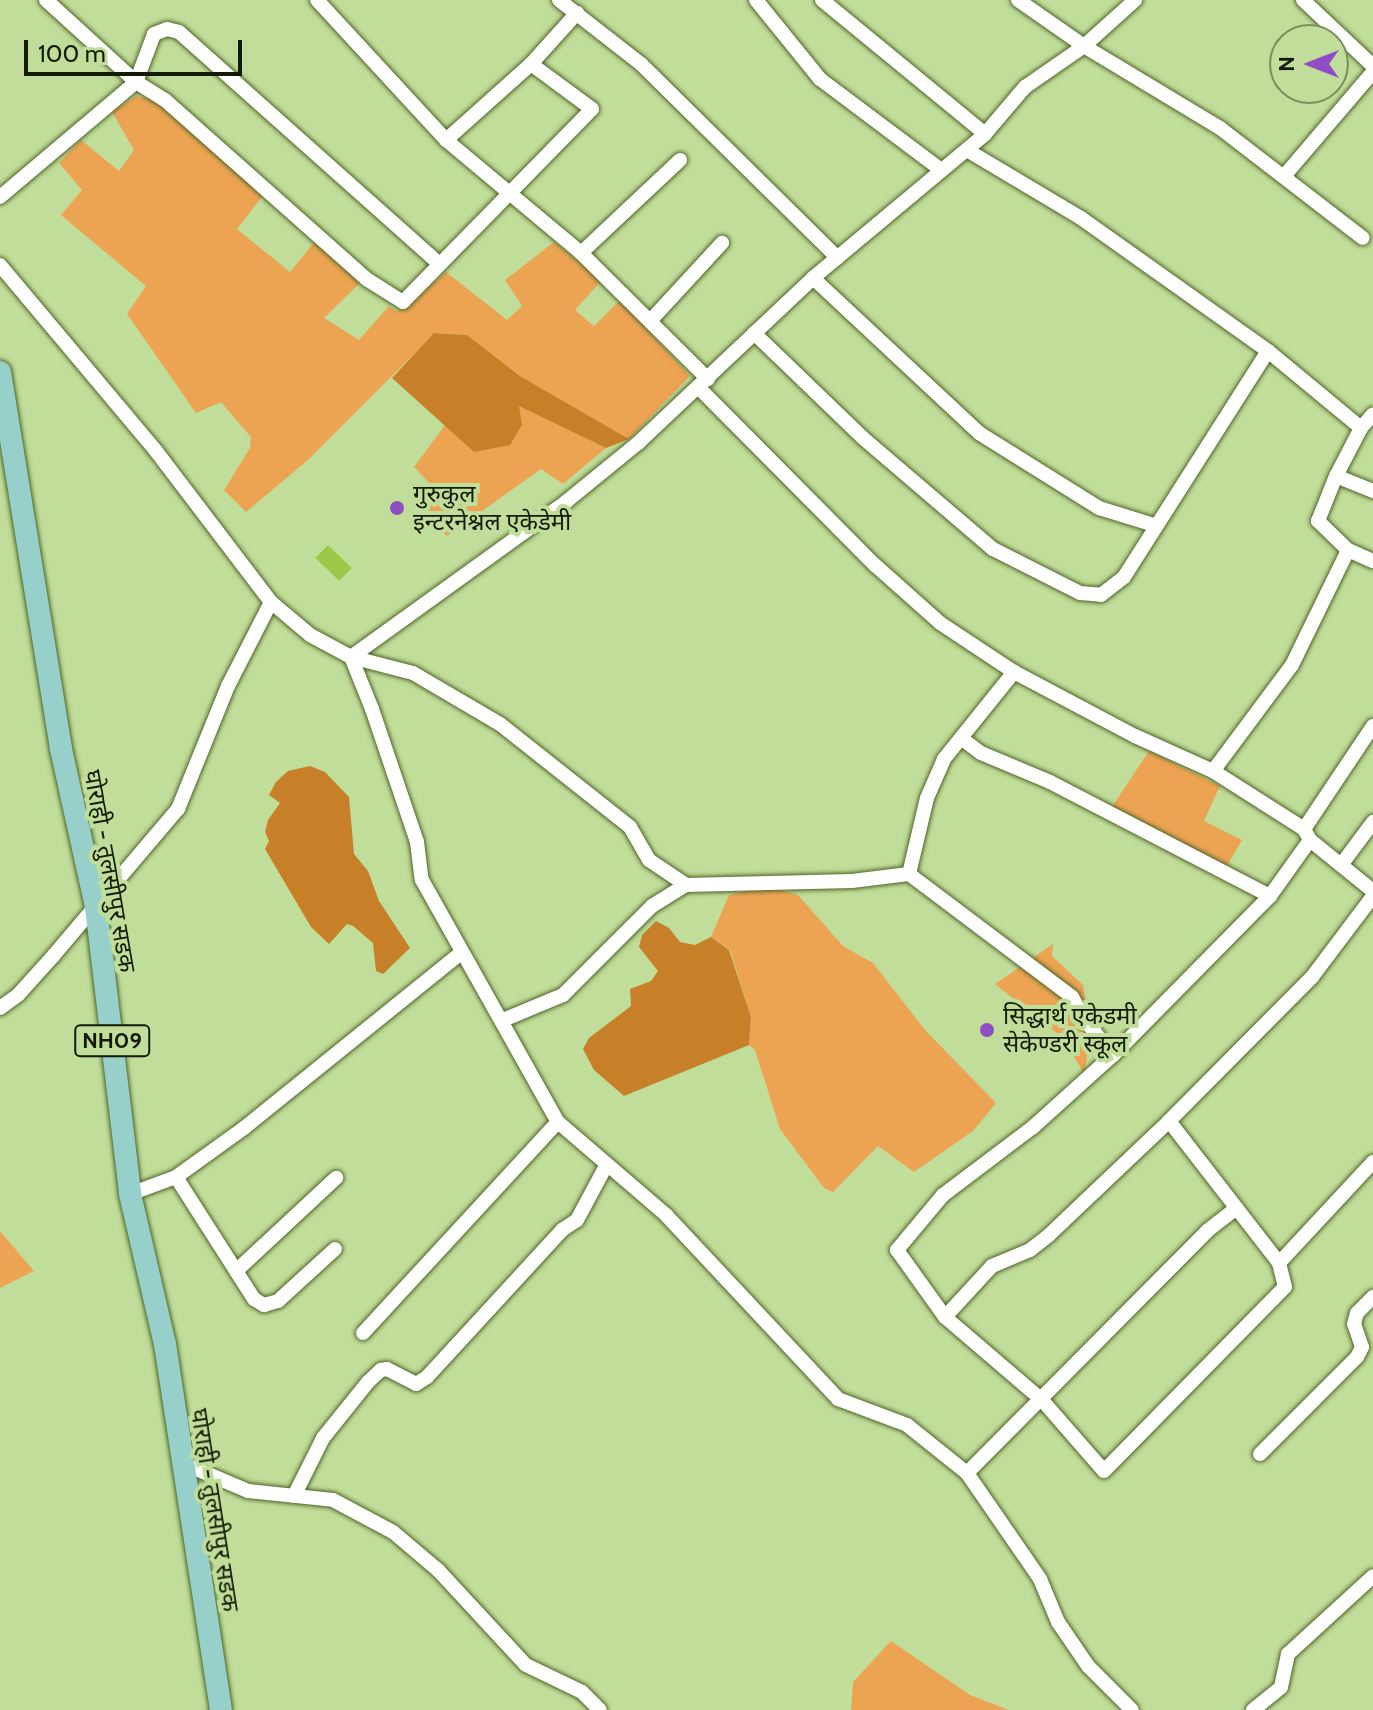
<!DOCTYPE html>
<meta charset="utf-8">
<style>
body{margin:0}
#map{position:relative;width:1373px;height:1710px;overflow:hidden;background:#c1dd9a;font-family:Cabin,"Noto Sans Devanagari",sans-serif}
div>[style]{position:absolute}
.green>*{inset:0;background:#eca453}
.forest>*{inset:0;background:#c78027}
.water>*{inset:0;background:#9bc947;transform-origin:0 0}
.roads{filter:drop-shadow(0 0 2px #4e6626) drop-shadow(0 0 2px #4e6626)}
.street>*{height:14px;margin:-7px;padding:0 7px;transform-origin:7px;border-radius:7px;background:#fff}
.primary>*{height:22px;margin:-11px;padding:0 11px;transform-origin:11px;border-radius:11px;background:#97d0ca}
.dots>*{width:22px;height:22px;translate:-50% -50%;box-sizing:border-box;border:4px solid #c1dd9a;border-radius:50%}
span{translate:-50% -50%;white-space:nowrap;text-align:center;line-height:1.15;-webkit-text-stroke:8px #c1dd9a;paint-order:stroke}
.shield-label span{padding:2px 6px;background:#c1dd9a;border:2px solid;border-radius:6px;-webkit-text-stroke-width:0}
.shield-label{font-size:22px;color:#121b02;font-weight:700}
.poi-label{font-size:24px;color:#121b02}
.left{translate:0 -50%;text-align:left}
.street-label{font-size:24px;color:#121b02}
.north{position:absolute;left:1269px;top:24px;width:80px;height:80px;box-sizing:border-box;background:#c1dd9a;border:2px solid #7b8f5d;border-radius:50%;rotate:270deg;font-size:22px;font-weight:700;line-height:32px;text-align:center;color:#121b02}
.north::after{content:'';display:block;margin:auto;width:28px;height:36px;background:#8f4fc4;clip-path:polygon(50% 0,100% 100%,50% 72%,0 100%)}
.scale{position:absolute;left:24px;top:40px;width:218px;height:36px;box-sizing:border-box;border:4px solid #121b02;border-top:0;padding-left:10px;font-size:24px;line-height:28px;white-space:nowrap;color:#121b02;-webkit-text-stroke:6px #c1dd9a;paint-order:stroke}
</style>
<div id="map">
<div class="green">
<i style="clip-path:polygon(136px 96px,164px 103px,265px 193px,237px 229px,290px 272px,316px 240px,361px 282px,324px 318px,359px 340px,389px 306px,396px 311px,406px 308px,446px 272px,507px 320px,522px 306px,505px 280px,554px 242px,601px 281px,575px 310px,594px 326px,620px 300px,690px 376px,629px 439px,520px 376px,467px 335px,435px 333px,309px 459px,246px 512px,224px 490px,250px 448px,251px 437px,221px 402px,196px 413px,127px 314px,146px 286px,61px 215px,82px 190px,59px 163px,81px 140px,119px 171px,134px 150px,112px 112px)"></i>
<i style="clip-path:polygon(518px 405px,606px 448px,563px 484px,541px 469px,447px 536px,412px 505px,434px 488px,414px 467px,445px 425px,474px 452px)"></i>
<i style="clip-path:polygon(1149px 751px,1220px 786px,1204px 821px,1242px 840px,1224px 871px,1110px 810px)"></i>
<i style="clip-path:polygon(766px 886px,798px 895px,843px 946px,873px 963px,925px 1030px,996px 1103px,973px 1131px,914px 1172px,878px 1146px,833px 1192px,824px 1188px,780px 1129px,755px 1050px,749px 1045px,751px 1017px,730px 950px,711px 937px,729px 895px)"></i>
<i style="clip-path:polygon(1053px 944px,1052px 956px,1083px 985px,1091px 1038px,1084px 1073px,1063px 1038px,995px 984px)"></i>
<i style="clip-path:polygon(0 1231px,34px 1271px,0 1288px)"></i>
<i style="clip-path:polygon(891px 1641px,970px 1695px,1009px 1710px,851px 1710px,853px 1682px)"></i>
</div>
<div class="forest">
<i style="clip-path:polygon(434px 333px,467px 335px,520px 376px,629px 439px,606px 448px,519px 406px,522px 425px,510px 445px,474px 452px,392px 378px)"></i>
<i style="clip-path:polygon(310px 766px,325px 772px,349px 797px,354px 854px,368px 871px,379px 901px,410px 948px,383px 974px,376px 971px,373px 943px,353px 926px,347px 924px,329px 944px,311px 927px,265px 849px,269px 841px,265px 832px,268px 820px,280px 803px,269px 795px,276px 782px,288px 771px)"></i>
<i style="clip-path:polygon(656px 921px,669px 928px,680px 942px,695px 945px,711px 937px,729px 950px,751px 1017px,749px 1045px,624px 1096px,594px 1070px,583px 1049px,589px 1038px,631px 1006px,630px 989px,651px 981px,658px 971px,639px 947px,642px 935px)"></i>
</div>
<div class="water">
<i style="left:328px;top:545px;width:33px;height:18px;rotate:44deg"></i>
</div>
<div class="roads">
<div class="street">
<i style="left:46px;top:0;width:122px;rotate:42.3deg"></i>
<i style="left:136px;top:82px;width:51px;rotate:-69.4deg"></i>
<i style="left:154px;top:34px;width:14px;rotate:-21deg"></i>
<i style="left:167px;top:29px;width:12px;rotate:14deg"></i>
<i style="left:179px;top:32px;width:347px;rotate:41.7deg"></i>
<i style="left:317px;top:0;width:190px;rotate:47.3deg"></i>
<i style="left:446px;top:140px;width:176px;rotate:39.9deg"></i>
<i style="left:581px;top:253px;width:179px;rotate:44.8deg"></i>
<i style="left:559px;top:0;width:104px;rotate:38deg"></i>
<i style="left:641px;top:64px;width:276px;rotate:44.6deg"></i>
<i style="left:756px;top:0;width:102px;rotate:51deg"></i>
<i style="left:820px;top:79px;width:151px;rotate:36.9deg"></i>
<i style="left:822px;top:0;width:211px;rotate:39.4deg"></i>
<i style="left:1018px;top:0;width:80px;rotate:34.9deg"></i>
<i style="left:1084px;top:46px;width:159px;rotate:31.1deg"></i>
<i style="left:1220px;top:128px;width:180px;rotate:37.6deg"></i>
<i style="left:1303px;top:0;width:96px;rotate:43.3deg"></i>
<i style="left:446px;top:140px;width:114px;rotate:-41.8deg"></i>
<i style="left:531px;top:64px;width:69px;rotate:-48deg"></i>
<i style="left:967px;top:150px;width:133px;rotate:30.8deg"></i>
<i style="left:1081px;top:218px;width:229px;rotate:35.4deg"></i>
<i style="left:1268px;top:351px;width:121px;rotate:39.6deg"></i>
<i style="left:1361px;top:428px;width:54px;rotate:117.5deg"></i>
<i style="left:1336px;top:476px;width:40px;rotate:22deg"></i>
<i style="left:1285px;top:175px;width:135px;rotate:-49.5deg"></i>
<i style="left:0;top:197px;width:178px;rotate:-40.2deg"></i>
<i style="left:136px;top:82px;width:34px;rotate:32deg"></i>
<i style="left:165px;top:100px;width:271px;rotate:41.6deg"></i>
<i style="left:368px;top:280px;width:41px;rotate:32.2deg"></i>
<i style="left:403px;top:302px;width:270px;rotate:-45.6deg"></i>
<i style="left:592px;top:109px;width:76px;rotate:-143.6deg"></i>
<i style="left:581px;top:253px;width:136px;rotate:-43.2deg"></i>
<i style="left:0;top:265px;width:243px;rotate:50deg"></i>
<i style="left:156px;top:451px;width:190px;rotate:52.7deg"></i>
<i style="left:271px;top:602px;width:51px;rotate:40.2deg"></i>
<i style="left:310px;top:635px;width:47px;rotate:28.2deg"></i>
<i style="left:351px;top:657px;width:56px;rotate:68deg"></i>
<i style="left:372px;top:709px;width:140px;rotate:71.3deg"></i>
<i style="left:417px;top:842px;width:38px;rotate:83deg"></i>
<i style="left:422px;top:880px;width:278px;rotate:60.7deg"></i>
<i style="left:558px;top:1122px;width:143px;rotate:40.7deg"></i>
<i style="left:666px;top:1215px;width:252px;rotate:46.9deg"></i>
<i style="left:838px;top:1399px;width:74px;rotate:20.6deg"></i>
<i style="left:907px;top:1425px;width:77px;rotate:38.7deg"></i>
<i style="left:967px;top:1473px;width:129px;rotate:55.4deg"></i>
<i style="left:1040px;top:1579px;width:47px;rotate:67.3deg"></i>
<i style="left:1058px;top:1622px;width:53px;rotate:55.7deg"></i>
<i style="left:1088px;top:1666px;width:62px;rotate:45deg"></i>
<i style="left:813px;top:278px;width:227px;rotate:43deg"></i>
<i style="left:979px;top:433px;width:142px;rotate:32deg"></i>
<i style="left:1099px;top:508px;width:58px;rotate:17.2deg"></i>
<i style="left:651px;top:320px;width:105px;rotate:-47.3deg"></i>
<i style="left:754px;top:333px;width:151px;rotate:43.9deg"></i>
<i style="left:863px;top:438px;width:171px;rotate:40.5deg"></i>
<i style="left:993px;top:549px;width:97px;rotate:26.8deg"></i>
<i style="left:1080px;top:593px;width:21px;rotate:5deg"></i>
<i style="left:1101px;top:595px;width:29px;rotate:-38deg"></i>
<i style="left:1124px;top:577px;width:268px;rotate:-57.5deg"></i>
<i style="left:699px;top:388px;width:250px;rotate:45.2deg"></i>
<i style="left:875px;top:565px;width:87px;rotate:41.7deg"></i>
<i style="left:940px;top:623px;width:89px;rotate:33.5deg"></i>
<i style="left:1014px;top:672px;width:137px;rotate:27.9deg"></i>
<i style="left:1135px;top:736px;width:85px;rotate:24.2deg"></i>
<i style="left:1213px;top:771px;width:108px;rotate:32.5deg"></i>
<i style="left:1304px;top:829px;width:13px;rotate:61deg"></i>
<i style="left:1310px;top:840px;width:81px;rotate:39deg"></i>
<i style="left:1361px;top:428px;width:18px;rotate:-49deg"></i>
<i style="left:1348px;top:550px;width:27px;rotate:24deg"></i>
<i style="left:351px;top:657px;width:266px;rotate:-35.8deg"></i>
<i style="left:567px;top:501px;width:92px;rotate:-39.2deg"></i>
<i style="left:638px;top:443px;width:241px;rotate:-43.3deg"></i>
<i style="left:813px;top:278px;width:224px;rotate:-39.9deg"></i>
<i style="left:985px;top:134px;width:62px;rotate:-49.6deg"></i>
<i style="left:1025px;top:87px;width:72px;rotate:-34.8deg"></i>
<i style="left:1084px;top:46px;width:69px;rotate:-42deg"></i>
<i style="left:351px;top:657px;width:64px;rotate:14.5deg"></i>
<i style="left:413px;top:673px;width:101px;rotate:30.4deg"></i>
<i style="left:500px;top:724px;width:166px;rotate:38.4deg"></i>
<i style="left:630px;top:827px;width:38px;rotate:60deg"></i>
<i style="left:649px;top:860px;width:45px;rotate:34deg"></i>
<i style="left:961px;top:738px;width:25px;rotate:37deg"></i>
<i style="left:981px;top:753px;width:75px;rotate:22.8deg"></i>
<i style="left:1050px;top:782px;width:248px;rotate:27.4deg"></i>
<i style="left:1213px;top:771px;width:132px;rotate:-53.3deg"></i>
<i style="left:1292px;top:665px;width:128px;rotate:-64deg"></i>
<i style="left:1348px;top:550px;width:42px;rotate:-136deg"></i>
<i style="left:1318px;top:521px;width:48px;rotate:-68.2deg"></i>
<i style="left:1304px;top:829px;width:124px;rotate:-56.2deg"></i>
<i style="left:1310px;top:840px;width:69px;rotate:125.5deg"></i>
<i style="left:1270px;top:896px;width:223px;rotate:134.6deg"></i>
<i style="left:1113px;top:1055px;width:108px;rotate:138deg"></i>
<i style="left:1033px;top:1127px;width:113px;rotate:142.9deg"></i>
<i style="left:943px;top:1195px;width:72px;rotate:129.9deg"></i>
<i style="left:897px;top:1250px;width:82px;rotate:54.4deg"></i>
<i style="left:945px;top:1317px;width:128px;rotate:40.6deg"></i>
<i style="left:1042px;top:1400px;width:94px;rotate:48.9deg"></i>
<i style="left:1104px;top:1471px;width:258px;rotate:-45.5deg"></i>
<i style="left:1285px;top:1287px;width:25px;rotate:-104deg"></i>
<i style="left:1279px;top:1263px;width:138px;rotate:-47.1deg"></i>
<i style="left:1341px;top:865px;width:54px;rotate:-53.3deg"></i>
<i style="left:909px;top:874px;width:204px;rotate:37deg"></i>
<i style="left:1072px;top:997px;width:25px;rotate:61deg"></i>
<i style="left:1084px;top:1019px;width:46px;rotate:51.1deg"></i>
<i style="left:0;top:1008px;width:22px;rotate:-36deg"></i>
<i style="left:18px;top:995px;width:54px;rotate:-48deg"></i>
<i style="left:54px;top:955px;width:192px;rotate:-49.7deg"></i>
<i style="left:178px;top:809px;width:133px;rotate:-67.9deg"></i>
<i style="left:228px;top:686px;width:94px;rotate:-62.9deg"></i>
<i style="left:503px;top:1020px;width:65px;rotate:-22.6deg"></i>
<i style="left:563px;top:995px;width:126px;rotate:-45deg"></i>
<i style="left:652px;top:906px;width:40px;rotate:-32deg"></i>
<i style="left:686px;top:885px;width:166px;rotate:-1.4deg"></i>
<i style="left:852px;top:881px;width:57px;rotate:-7deg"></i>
<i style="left:909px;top:874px;width:78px;rotate:-76.7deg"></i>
<i style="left:927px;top:798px;width:43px;rotate:-66.4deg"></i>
<i style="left:944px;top:759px;width:112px;rotate:-51.2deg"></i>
<i style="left:1169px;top:1121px;width:180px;rotate:52.2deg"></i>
<i style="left:176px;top:1177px;width:145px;rotate:57.4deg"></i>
<i style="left:254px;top:1299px;width:12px;rotate:31deg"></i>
<i style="left:264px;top:1305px;width:15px;rotate:-16deg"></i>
<i style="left:278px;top:1301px;width:77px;rotate:-42.4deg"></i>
<i style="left:130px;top:1194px;width:49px;rotate:-20.3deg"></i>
<i style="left:176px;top:1177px;width:84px;rotate:-35.8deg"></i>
<i style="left:244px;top:1128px;width:280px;rotate:-38.9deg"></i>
<i style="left:236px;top:1271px;width:137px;rotate:-42.9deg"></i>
<i style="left:945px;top:1317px;width:69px;rotate:-47.3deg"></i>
<i style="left:992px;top:1266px;width:41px;rotate:-22.8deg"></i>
<i style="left:1030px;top:1250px;width:24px;rotate:-38deg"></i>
<i style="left:1049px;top:1235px;width:166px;rotate:-43.5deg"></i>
<i style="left:1169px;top:1121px;width:203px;rotate:-45.2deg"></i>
<i style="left:1312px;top:977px;width:101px;rotate:-53deg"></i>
<i style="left:363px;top:1333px;width:287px;rotate:-47.3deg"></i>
<i style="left:1260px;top:1454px;width:137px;rotate:-45deg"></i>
<i style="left:1357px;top:1357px;width:11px;rotate:-63deg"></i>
<i style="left:1362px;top:1347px;width:24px;rotate:-109deg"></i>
<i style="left:1354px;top:1324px;width:11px;rotate:-75deg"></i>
<i style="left:1357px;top:1313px;width:23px;rotate:-45deg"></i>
<i style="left:180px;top:1462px;width:74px;rotate:23.1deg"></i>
<i style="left:248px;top:1491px;width:85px;rotate:6deg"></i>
<i style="left:333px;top:1500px;width:68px;rotate:28.1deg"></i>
<i style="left:393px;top:1532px;width:59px;rotate:40.2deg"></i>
<i style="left:438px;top:1570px;width:129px;rotate:47.2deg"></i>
<i style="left:526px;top:1665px;width:62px;rotate:25.7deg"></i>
<i style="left:582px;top:1692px;width:25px;rotate:45deg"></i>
<i style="left:967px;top:1473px;width:341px;rotate:-45.2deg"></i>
<i style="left:1207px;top:1231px;width:37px;rotate:-38deg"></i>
<i style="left:294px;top:1496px;width:65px;rotate:-63.4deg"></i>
<i style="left:323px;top:1438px;width:72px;rotate:-51.2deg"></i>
<i style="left:368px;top:1382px;width:18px;rotate:-43deg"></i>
<i style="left:381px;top:1370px;width:6px;rotate:-9deg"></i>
<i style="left:387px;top:1369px;width:33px;rotate:27deg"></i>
<i style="left:416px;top:1384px;width:13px;rotate:-32deg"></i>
<i style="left:427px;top:1377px;width:200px;rotate:-47.4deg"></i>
<i style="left:562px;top:1230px;width:18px;rotate:-34deg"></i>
<i style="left:577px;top:1220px;width:61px;rotate:-61.8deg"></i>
<i style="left:1253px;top:1710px;width:36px;rotate:-39deg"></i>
<i style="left:1281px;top:1687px;width:34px;rotate:-78deg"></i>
<i style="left:1288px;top:1654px;width:115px;rotate:-42.5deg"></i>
</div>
<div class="primary">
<i style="left:0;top:372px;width:382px;rotate:80.8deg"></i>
<i style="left:61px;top:749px;width:162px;rotate:77.5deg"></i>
<i style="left:96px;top:907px;width:289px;rotate:83.2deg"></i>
<i style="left:130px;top:1194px;width:154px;rotate:76.9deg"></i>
<i style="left:165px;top:1344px;width:370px;rotate:81.3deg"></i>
</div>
</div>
<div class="dots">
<i style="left:397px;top:508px;background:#8f4fc4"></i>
<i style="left:987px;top:1030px;background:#8f4fc4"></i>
</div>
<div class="shield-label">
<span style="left:112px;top:1041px">NH09</span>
</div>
<div class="poi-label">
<span class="left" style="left:413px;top:508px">गुरुकुल<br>इन्टरनेश्नल एकेडेमी</span>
<span class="left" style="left:1003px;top:1030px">सिद्धार्थ एकेडमी<br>सेकेण्डरी स्कूल</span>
</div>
<div class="street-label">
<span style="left:110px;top:871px;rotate:80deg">घोराही - तुलसीपुर सडक</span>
<span style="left:215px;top:1510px;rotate:81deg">घोराही - तुलसीपुर सडक</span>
</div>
<div class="north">N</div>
<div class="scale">100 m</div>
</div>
